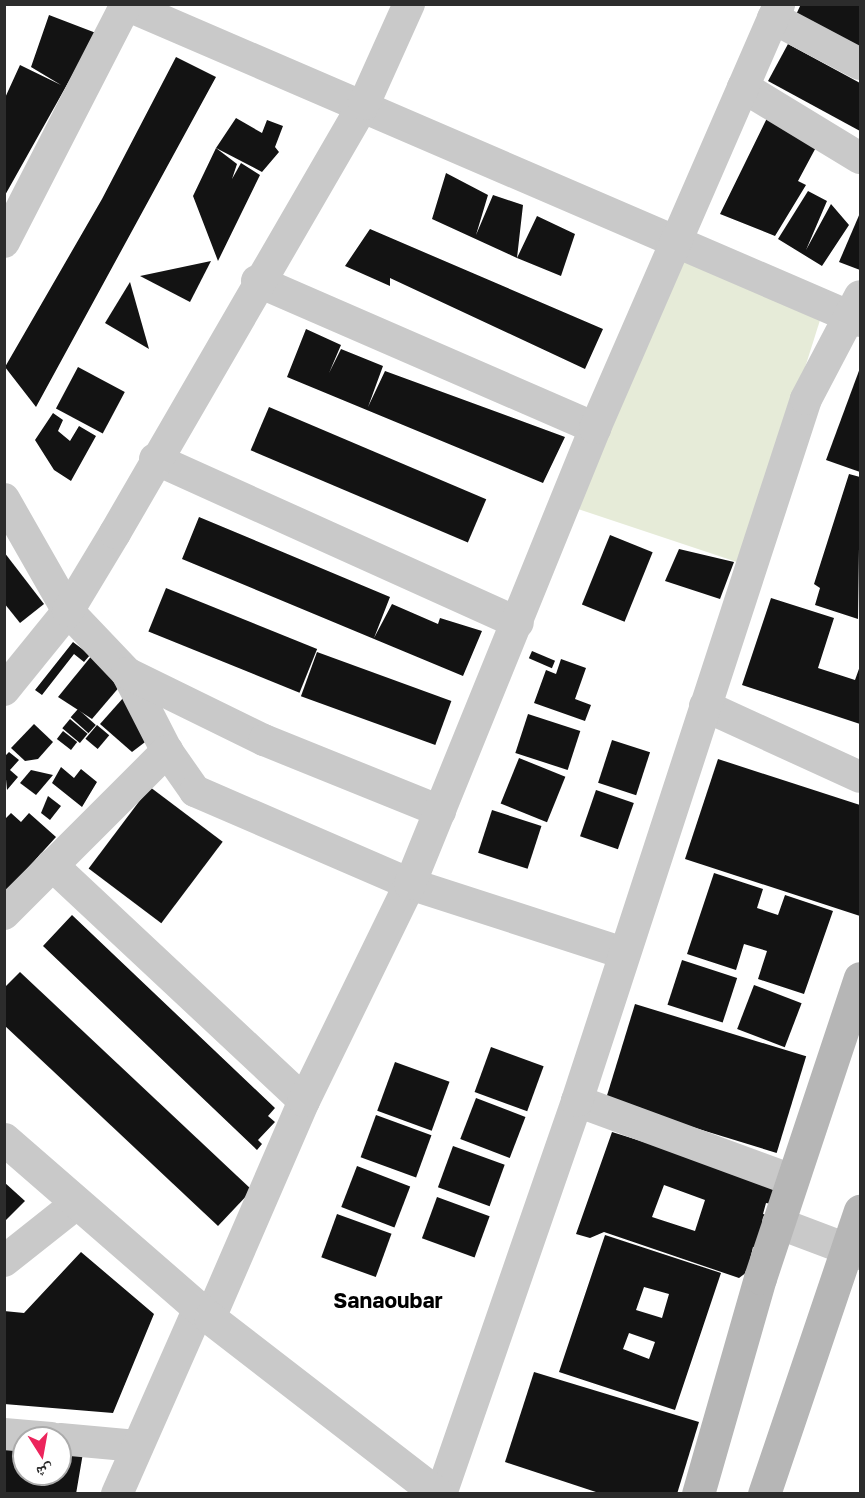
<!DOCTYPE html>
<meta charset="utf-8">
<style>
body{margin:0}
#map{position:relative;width:865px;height:1498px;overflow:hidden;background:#fff;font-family:"Golos Text","Noto Naskh Arabic",sans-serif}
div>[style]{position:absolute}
.green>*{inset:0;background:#e6ebd8}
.building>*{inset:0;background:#131313;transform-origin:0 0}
.minor>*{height:32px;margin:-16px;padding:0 16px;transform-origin:16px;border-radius:16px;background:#c9c9c9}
.tertiary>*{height:33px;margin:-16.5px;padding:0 16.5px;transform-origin:16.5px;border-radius:16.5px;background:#c9c9c9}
.secondary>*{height:33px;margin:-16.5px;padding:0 16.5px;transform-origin:16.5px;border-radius:16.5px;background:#b6b6b6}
span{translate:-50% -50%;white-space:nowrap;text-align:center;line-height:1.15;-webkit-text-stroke:6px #fff;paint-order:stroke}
.neighbourhood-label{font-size:21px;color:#000;font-weight:700}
.frame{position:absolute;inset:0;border:6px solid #2c2c2c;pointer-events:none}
.north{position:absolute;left:12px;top:1426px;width:60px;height:60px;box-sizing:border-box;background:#fff;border:2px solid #ababab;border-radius:50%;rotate:169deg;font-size:16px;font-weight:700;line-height:24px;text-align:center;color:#2c2c2c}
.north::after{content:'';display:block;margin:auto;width:21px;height:27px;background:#ec245c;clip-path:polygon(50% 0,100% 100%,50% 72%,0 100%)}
</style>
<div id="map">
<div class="green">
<i style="clip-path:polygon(681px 244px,821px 317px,743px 564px,572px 507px)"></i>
</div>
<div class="building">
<i style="clip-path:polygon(801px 4px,860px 4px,860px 50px,794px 19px)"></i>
<i style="clip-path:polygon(49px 15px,96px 33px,4px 197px,4px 100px,20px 65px,61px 85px,31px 67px)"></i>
<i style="clip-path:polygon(788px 44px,860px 83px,860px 131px,768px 81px)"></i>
<i style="clip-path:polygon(176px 57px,216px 77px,36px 407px,5px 367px,102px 199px)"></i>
<i style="clip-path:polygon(771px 110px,821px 138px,798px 181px,806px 185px,775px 236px,720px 214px)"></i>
<i style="clip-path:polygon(236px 118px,262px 133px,267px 120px,283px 126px,275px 147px,279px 152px,262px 172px,216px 148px)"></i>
<i style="clip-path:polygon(216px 148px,237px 164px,232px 179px,241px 163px,260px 175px,218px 261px,193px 196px)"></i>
<i style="clip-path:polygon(446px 173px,488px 195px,476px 235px,493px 195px,523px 205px,517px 258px,537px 216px,575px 234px,561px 276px,517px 258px,432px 219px)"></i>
<i style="clip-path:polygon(808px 191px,827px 201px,806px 250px,831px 204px,849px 225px,822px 266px,778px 239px)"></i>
<i style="clip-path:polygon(860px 213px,860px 270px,839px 262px)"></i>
<i style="clip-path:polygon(370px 229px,603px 329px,585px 369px,390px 278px,390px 286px,345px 266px)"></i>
<i style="clip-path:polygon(211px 261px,190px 302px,140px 276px)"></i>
<i style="clip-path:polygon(130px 282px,149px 349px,105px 323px)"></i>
<i style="clip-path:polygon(306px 329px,341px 345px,329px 373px,341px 349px,383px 366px,368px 407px,385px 371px,565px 437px,543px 483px,287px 377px)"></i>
<i style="left:78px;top:367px;width:53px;height:47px;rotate:28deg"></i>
<i style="clip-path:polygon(860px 368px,860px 472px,826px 460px)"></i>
<i style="left:269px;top:407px;width:236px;height:47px;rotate:23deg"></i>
<i style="clip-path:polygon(53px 413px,63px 420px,58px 431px,70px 441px,79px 426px,96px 436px,71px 481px,54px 470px,35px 440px)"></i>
<i style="clip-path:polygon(849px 474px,860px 477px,858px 619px,815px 605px,820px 588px,814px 584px)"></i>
<i style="clip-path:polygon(199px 517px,390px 597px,374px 638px,392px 604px,438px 624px,440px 618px,482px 631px,463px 676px,182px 559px)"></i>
<i style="left:610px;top:535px;width:46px;height:75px;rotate:22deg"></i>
<i style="clip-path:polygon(679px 549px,734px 562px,720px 599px,665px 581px)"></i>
<i style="clip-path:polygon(4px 552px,44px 604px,20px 623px,4px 603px)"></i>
<i style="left:166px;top:588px;width:163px;height:47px;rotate:22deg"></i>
<i style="clip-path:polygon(771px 598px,834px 618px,818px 668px,855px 680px,860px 666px,860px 724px,742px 685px)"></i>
<i style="clip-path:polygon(73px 642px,90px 655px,84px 662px,74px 654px,42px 695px,35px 690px)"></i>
<i style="left:532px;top:651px;width:25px;height:8px;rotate:23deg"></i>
<i style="left:317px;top:652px;width:143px;height:47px;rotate:20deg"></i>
<i style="clip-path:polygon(93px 654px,121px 685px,92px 719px,58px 697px)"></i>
<i style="clip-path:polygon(561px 659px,586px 668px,575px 699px,591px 705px,585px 721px,534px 703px,546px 670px,556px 674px)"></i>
<i style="clip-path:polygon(124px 697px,153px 736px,132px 752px,100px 724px)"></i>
<i style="left:78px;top:709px;width:24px;height:11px;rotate:42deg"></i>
<i style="left:528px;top:714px;width:55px;height:41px;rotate:18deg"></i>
<i style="left:70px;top:719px;width:23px;height:12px;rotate:40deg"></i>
<i style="clip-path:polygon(34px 724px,53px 742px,38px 759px,25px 761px,11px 748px)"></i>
<i style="left:97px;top:725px;width:16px;height:18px;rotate:40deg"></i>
<i style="left:63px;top:731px;width:18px;height:10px;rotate:38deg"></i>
<i style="left:612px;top:740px;width:40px;height:45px;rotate:18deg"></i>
<i style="clip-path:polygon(9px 752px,19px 760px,10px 770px,18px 777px,7px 790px,4px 757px)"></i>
<i style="left:519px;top:758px;width:50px;height:49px;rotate:22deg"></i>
<i style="clip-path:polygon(718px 759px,860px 805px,860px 916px,685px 859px)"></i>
<i style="clip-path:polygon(61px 767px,74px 778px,81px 769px,97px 782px,82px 807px,52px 783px)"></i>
<i style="clip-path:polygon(31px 770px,53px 775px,36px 795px,20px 783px)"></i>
<i style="left:150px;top:787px;width:91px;height:102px;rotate:37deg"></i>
<i style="left:596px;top:790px;width:40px;height:49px;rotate:19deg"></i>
<i style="clip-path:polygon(48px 796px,61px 806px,50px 820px,41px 813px)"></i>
<i style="left:492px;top:810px;width:52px;height:45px;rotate:18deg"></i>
<i style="clip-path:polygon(11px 813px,21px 822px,29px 813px,56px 837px,4px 894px,4px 820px)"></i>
<i style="clip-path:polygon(714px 873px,763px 889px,757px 908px,778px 915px,785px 895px,833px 911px,804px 994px,758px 979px,767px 951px,744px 944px,736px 970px,687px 954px)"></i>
<i style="clip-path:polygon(72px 915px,275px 1108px,268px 1116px,275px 1122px,258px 1140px,262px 1144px,257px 1150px,43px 946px)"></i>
<i style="left:682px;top:960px;width:58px;height:47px;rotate:18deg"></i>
<i style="clip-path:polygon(20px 972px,252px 1190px,218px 1226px,4px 1025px,4px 988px)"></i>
<i style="left:754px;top:985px;width:51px;height:47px;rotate:21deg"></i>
<i style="left:635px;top:1004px;width:179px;height:101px;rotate:17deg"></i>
<i style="left:491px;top:1047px;width:56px;height:48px;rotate:20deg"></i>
<i style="left:395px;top:1062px;width:58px;height:52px;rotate:20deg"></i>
<i style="left:476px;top:1098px;width:53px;height:44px;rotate:21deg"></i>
<i style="left:376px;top:1115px;width:59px;height:45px;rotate:20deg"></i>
<i style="clip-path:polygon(evenodd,612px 1132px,775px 1183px,772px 1204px,766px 1203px,763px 1214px,770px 1216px,759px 1249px,753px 1247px,747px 1272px,739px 1278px,604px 1232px,590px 1238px,576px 1234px,612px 1132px,664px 1185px,705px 1200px,695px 1231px,652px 1217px,664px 1185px)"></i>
<i style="left:453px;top:1146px;width:55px;height:44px;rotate:20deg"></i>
<i style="left:357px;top:1166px;width:57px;height:44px;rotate:21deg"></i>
<i style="clip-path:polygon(4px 1182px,25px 1201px,4px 1222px)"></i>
<i style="left:437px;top:1197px;width:56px;height:44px;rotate:20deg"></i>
<i style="left:337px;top:1214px;width:58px;height:46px;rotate:20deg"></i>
<i style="clip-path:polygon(evenodd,605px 1235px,721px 1273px,675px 1410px,559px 1372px,605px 1235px,644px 1287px,669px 1294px,662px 1318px,636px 1310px,644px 1287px,605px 1235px,629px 1333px,655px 1342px,649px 1359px,623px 1349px,629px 1333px)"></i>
<i style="clip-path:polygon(81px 1252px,154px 1314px,113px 1413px,4px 1404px,4px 1311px,24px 1313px)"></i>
<i style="clip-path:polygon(534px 1372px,699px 1422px,677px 1494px,602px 1494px,505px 1462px)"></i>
<i style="clip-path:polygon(4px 1446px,24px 1448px,24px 1474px,60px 1474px,60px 1451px,83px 1453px,76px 1494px,4px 1494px)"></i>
</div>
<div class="minor">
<i style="left:124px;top:4px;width:801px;rotate:23.3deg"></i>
<i style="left:773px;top:18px;width:98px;rotate:27.9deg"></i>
<i style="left:743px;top:87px;width:137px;rotate:31.3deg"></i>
<i style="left:4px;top:242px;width:267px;rotate:-62.8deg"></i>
<i style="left:257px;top:281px;width:369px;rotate:23.5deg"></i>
<i style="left:155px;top:459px;width:398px;rotate:24.3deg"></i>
<i style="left:4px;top:499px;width:129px;rotate:60.3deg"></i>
<i style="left:68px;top:611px;width:86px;rotate:46.4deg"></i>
<i style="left:127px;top:673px;width:88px;rotate:62.9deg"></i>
<i style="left:167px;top:751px;width:49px;rotate:55deg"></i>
<i style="left:195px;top:791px;width:234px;rotate:23.4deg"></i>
<i style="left:410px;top:884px;width:225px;rotate:17.9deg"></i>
<i style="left:127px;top:673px;width:153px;rotate:26.1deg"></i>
<i style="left:264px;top:740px;width:190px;rotate:22deg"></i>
<i style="left:4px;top:690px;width:102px;rotate:-51deg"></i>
<i style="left:68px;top:611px;width:91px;rotate:-58.9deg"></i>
<i style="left:115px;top:533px;width:496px;rotate:-59.9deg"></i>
<i style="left:364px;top:104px;width:110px;rotate:-65.8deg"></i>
<i style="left:705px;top:706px;width:170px;rotate:24.6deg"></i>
<i style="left:52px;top:865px;width:345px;rotate:43.1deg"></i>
<i style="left:4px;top:914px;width:231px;rotate:-45deg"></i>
<i style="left:577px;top:1101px;width:229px;rotate:20.2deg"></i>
<i style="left:778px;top:1223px;width:88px;rotate:20.7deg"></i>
<i style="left:4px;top:1261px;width:92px;rotate:-38.4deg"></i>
<i style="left:210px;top:1318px;width:236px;rotate:-66.6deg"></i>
<i style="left:304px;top:1101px;width:242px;rotate:-64deg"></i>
<i style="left:410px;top:884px;width:492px;rotate:-67.9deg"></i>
<i style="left:595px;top:428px;width:462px;rotate:-66.5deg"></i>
<i style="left:4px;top:1434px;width:47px;rotate:4.9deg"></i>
<i style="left:60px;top:1439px;width:77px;rotate:5.2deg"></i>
<i style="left:117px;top:1494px;width:203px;rotate:-66.2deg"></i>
<i style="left:441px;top:1494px;width:416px;rotate:-70.9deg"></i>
<i style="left:577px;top:1101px;width:738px;rotate:-71.93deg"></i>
<i style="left:806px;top:399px;width:116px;rotate:-62.3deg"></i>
</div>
<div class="tertiary">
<i style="left:4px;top:1139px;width:273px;rotate:41deg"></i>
<i style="left:210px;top:1318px;width:288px;rotate:37.7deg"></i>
</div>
<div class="secondary">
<i style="left:698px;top:1494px;width:225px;rotate:-74deg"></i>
<i style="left:760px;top:1278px;width:316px;rotate:-71.6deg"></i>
<i style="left:764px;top:1494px;width:299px;rotate:-71.3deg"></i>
</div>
<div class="neighbourhood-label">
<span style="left:388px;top:1300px">Sanaoubar</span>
</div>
<div class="frame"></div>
<div class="north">ش</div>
</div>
